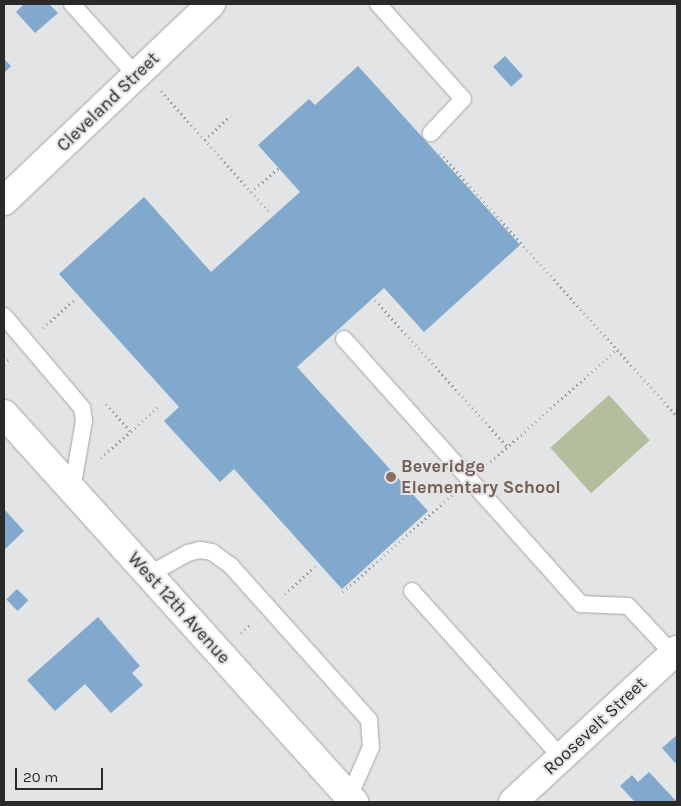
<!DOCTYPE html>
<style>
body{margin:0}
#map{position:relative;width:681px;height:806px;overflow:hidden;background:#e2e4e5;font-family:Karla,sans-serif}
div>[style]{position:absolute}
.green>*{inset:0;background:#b4be9d;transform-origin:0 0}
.building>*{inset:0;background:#81a9ce;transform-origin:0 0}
.path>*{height:3px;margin-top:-1.5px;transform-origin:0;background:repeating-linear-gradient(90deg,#949596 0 1px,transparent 0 5px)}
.roads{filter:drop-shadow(0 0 1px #a5a6a8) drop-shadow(0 0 1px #a5a6a8)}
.service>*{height:16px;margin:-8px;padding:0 8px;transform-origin:8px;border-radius:8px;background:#fff}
.minor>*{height:28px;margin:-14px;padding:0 14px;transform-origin:14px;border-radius:14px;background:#fff}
.dots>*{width:14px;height:14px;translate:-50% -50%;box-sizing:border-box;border:2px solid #e2e4e5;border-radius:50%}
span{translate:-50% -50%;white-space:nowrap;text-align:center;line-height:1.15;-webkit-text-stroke:4px #e2e4e5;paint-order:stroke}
.street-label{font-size:18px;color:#2a2a2b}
.education-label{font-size:18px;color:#785e54;font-weight:700}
.left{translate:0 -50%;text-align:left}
.frame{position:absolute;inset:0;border:5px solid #2a2a2b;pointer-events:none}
.scale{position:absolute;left:15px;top:768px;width:88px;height:22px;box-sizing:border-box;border:2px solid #2a2a2b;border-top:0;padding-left:6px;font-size:15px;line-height:18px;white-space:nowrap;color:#2a2a2b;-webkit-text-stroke:4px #e2e4e5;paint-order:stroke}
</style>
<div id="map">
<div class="green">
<i style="left:609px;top:395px;width:61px;height:79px;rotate:48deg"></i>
</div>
<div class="building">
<i style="clip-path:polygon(24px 4px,49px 4px,58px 13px,35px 33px,16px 12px)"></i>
<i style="left:505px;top:56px;width:27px;height:16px;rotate:48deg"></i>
<i style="clip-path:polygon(4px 59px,11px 66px,4px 73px)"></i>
<i style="clip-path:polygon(358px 66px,520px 245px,424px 332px,384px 288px,297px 367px,428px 511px,342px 589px,234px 469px,220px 482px,164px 421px,179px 407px,59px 274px,144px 197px,211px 272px,300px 192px,258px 145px,309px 99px,315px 105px)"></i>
<i style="clip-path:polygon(4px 509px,24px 531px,4px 550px)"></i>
<i style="left:17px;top:589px;width:16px;height:15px;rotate:45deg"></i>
<i style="clip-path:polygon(98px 617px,140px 666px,132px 673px,143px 685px,111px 713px,85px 684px,55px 711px,27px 680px)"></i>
<i style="clip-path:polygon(677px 735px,677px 765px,662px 748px)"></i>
<i style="clip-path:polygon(649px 772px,677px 802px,635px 802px,620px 786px,632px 775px,638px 782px)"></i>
</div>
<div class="path">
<i style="left:161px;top:91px;width:164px;rotate:48.2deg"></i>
<i style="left:205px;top:140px;width:35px;rotate:-44deg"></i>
<i style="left:440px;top:153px;width:354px;rotate:48deg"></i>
<i style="left:251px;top:192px;width:37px;rotate:-41deg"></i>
<i style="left:375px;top:300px;width:197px;rotate:47.9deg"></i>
<i style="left:43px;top:328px;width:43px;rotate:-42.2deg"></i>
<i style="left:4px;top:364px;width:9px;rotate:-41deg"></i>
<i style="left:106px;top:404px;width:36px;rotate:48deg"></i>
<i style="left:101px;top:458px;width:78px;rotate:-41.9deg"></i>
<i style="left:487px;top:465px;width:174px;rotate:-41.7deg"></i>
<i style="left:343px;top:592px;width:146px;rotate:-41.7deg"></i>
<i style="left:285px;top:594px;width:41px;rotate:-43deg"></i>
<i style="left:241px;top:633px;width:13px;rotate:-42deg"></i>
</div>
<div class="roads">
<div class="service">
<i style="left:72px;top:4px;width:96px;rotate:48deg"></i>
<i style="left:378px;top:4px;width:127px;rotate:48.2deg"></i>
<i style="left:463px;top:99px;width:47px;rotate:133.3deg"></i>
<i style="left:4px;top:316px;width:121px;rotate:49.7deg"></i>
<i style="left:82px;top:408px;width:13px;rotate:81deg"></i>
<i style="left:84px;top:421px;width:70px;rotate:99.9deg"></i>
<i style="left:344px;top:339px;width:356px;rotate:48.2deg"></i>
<i style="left:581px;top:604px;width:47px;rotate:2.4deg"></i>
<i style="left:628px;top:606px;width:66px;rotate:46.8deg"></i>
<i style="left:148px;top:575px;width:46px;rotate:-28.8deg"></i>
<i style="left:188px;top:553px;width:12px;rotate:-14deg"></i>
<i style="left:200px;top:550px;width:12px;rotate:9deg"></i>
<i style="left:212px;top:552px;width:24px;rotate:36deg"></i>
<i style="left:231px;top:566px;width:207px;rotate:48.1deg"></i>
<i style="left:369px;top:720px;width:27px;rotate:86deg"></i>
<i style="left:371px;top:747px;width:55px;rotate:113.7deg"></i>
<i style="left:412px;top:591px;width:223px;rotate:48.1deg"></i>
</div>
<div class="minor">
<i style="left:4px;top:201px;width:286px;rotate:-43.6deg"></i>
<i style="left:4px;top:414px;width:523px;rotate:47.95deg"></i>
<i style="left:513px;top:802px;width:224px;rotate:-42.8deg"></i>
</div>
</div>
<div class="dots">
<i style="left:391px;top:477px;background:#8d6e63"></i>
</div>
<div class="street-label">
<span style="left:108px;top:102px;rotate:-44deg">Cleveland Street</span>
<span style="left:179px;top:608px;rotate:48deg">West 12th Avenue</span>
<span style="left:595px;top:726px;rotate:-43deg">Roosevelt Street</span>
</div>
<div class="education-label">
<span class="left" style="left:401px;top:477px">Beveridge<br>Elementary School</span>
</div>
<div class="frame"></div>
<div class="scale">20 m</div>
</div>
